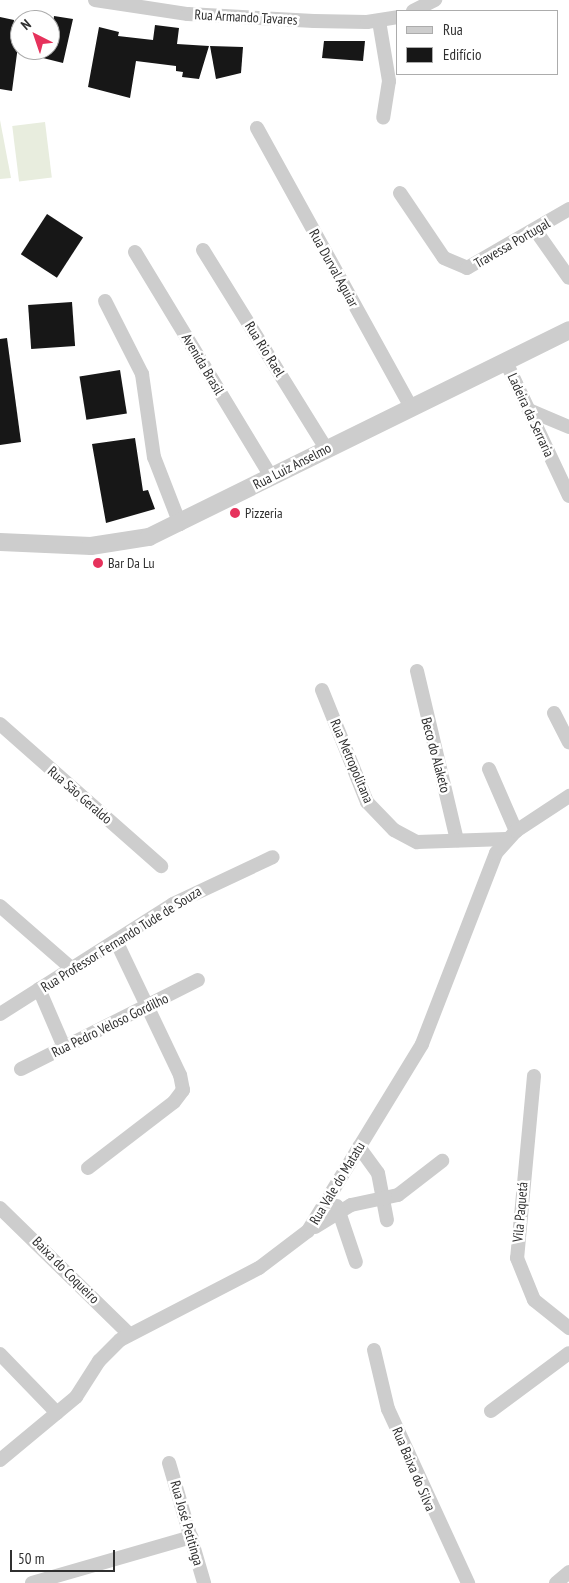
<!DOCTYPE html>
<meta charset="utf-8">
<style>
body{margin:0}
#map{position:relative;width:569px;height:1583px;overflow:hidden;background:#fff;font-family:"PT Sans Narrow",sans-serif}
div>[style]{position:absolute}
.green>*{inset:0;background:#e8edde;transform-origin:0 0}
.building>*{inset:0;background:#171717;transform-origin:0 0}
.minor>*{height:14px;margin:-7px;padding:0 7px;transform-origin:7px;border-radius:7px;background:#cdcdcd}
.tertiary>*{height:18px;margin:-9px;padding:0 9px;transform-origin:9px;border-radius:9px;background:#cdcdcd}
.dots>*{width:14px;height:14px;translate:-50% -50%;box-sizing:border-box;border:2px solid #fff;border-radius:50%}
span{translate:-50% -50%;white-space:nowrap;text-align:center;line-height:1.15;-webkit-text-stroke:5px #fff;paint-order:stroke}
.street-label{font-size:14px;color:#303030}
.poi-label{font-size:14px;color:#303030}
.left{translate:0 -50%;text-align:left}
.legend{position:absolute;left:396px;top:10px;width:162px;height:65px;box-sizing:border-box;background:#fff;border:1px solid #acacac;margin:0;padding:6px 9px;list-style:none;font-size:15px;color:#303030}
.legend li{display:flex;align-items:center;gap:10px;height:25px}
.legend b{width:25px;border:1px solid #acacac}
.north{position:absolute;left:10px;top:10px;width:50px;height:50px;box-sizing:border-box;background:#fff;border:1px solid #acacac;border-radius:50%;rotate:319deg;font-size:14px;font-weight:700;line-height:20px;text-align:center;color:#303030}
.north::after{content:'';display:block;margin:auto;width:18px;height:22px;background:#e6325c;clip-path:polygon(50% 0,100% 100%,50% 72%,0 100%)}
.scale{position:absolute;left:10px;top:1550px;width:105px;height:22px;box-sizing:border-box;border:2px solid #303030;border-top:0;padding-left:6px;font-size:15px;line-height:18px;white-space:nowrap;color:#303030;-webkit-text-stroke:4px #fff;paint-order:stroke}
</style>
<div id="map">
<div class="green">
<i style="clip-path:polygon(0 120px,11px 178px,0 179px)"></i>
<i style="left:45px;top:122px;width:56px;height:33px;rotate:83deg"></i>
</div>
<div class="building">
<i style="clip-path:polygon(54px 16px,73px 19px,63px 63px,27px 54px,27px 50px,50px 50px)"></i>
<i style="clip-path:polygon(0 17px,14px 20px,13px 30px,20px 31px,12px 91px,0 89px)"></i>
<i style="clip-path:polygon(155px 25px,179px 28px,177px 44px,209px 46px,199px 79px,182px 77px,183px 72px,176px 71px,176px 66px,136px 61px,130px 98px,88px 87px,99px 27px,119px 32px,118px 36px,153px 40px)"></i>
<i style="clip-path:polygon(324px 41px,365px 41px,363px 61px,322px 58px)"></i>
<i style="clip-path:polygon(210px 46px,243px 47px,241px 73px,216px 79px)"></i>
<i style="left:47px;top:214px;width:43px;height:48px;rotate:33deg"></i>
<i style="left:72px;top:302px;width:44px;height:44px;rotate:86deg"></i>
<i style="clip-path:polygon(7px 338px,21px 442px,0 445px,0 339px)"></i>
<i style="left:120px;top:370px;width:44px;height:41px;rotate:81deg"></i>
<i style="clip-path:polygon(135px 438px,143px 491px,148px 490px,155px 509px,106px 523px,92px 444px)"></i>
</div>
<div class="minor">
<i style="left:95px;top:0;width:94px;rotate:8.6deg"></i>
<i style="left:188px;top:14px;width:126px;rotate:3.2deg"></i>
<i style="left:314px;top:21px;width:53px;rotate:1.1deg"></i>
<i style="left:367px;top:22px;width:31px;rotate:-9deg"></i>
<i style="left:413px;top:11px;width:25px;rotate:-27deg"></i>
<i style="left:379px;top:21px;width:61px;rotate:80.5deg"></i>
<i style="left:389px;top:81px;width:37px;rotate:99deg"></i>
<i style="left:257px;top:128px;width:319px;rotate:61.1deg"></i>
<i style="left:400px;top:193px;width:78px;rotate:55.9deg"></i>
<i style="left:444px;top:258px;width:25px;rotate:23deg"></i>
<i style="left:467px;top:268px;width:118px;rotate:-30deg"></i>
<i style="left:536px;top:231px;width:57px;rotate:54.9deg"></i>
<i style="left:203px;top:250px;width:233px;rotate:58.2deg"></i>
<i style="left:135px;top:252px;width:263px;rotate:58.8deg"></i>
<i style="left:105px;top:301px;width:82px;rotate:63.1deg"></i>
<i style="left:142px;top:374px;width:84px;rotate:81.8deg"></i>
<i style="left:154px;top:457px;width:72px;rotate:68.8deg"></i>
<i style="left:506px;top:362px;width:148px;rotate:64.8deg"></i>
<i style="left:531px;top:411px;width:41px;rotate:22.8deg"></i>
<i style="left:417px;top:671px;width:174px;rotate:76.7deg"></i>
<i style="left:322px;top:690px;width:121px;rotate:68.1deg"></i>
<i style="left:367px;top:802px;width:39px;rotate:46deg"></i>
<i style="left:394px;top:830px;width:26px;rotate:28deg"></i>
<i style="left:417px;top:842px;width:89px;rotate:-1.9deg"></i>
<i style="left:554px;top:713px;width:33px;rotate:63deg"></i>
<i style="left:0;top:724px;width:215px;rotate:41.4deg"></i>
<i style="left:489px;top:769px;width:68px;rotate:66.5deg"></i>
<i style="left:0;top:906px;width:94px;rotate:41.1deg"></i>
<i style="left:39px;top:989px;width:63px;rotate:66.7deg"></i>
<i style="left:0;top:1014px;width:205px;rotate:-32.4deg"></i>
<i style="left:173px;top:904px;width:110px;rotate:-25.2deg"></i>
<i style="left:21px;top:1069px;width:198px;rotate:-26.7deg"></i>
<i style="left:534px;top:1076px;width:183px;rotate:95.3deg"></i>
<i style="left:517px;top:1258px;width:45px;rotate:68deg"></i>
<i style="left:534px;top:1300px;width:45px;rotate:38.7deg"></i>
<i style="left:359px;top:1147px;width:32px;rotate:54deg"></i>
<i style="left:378px;top:1173px;width:48px;rotate:79.2deg"></i>
<i style="left:88px;top:1168px;width:108px;rotate:-37.5deg"></i>
<i style="left:174px;top:1102px;width:15px;rotate:-53deg"></i>
<i style="left:183px;top:1090px;width:15px;rotate:-101deg"></i>
<i style="left:180px;top:1075px;width:148px;rotate:-115.5deg"></i>
<i style="left:337px;top:1206px;width:59px;rotate:71.3deg"></i>
<i style="left:0;top:1208px;width:180px;rotate:44.3deg"></i>
<i style="left:315px;top:1227px;width:42px;rotate:-31.4deg"></i>
<i style="left:351px;top:1205px;width:48px;rotate:-12deg"></i>
<i style="left:398px;top:1195px;width:56px;rotate:-37.7deg"></i>
<i style="left:374px;top:1350px;width:61px;rotate:76.7deg"></i>
<i style="left:388px;top:1409px;width:192px;rotate:65.3deg"></i>
<i style="left:0;top:1354px;width:82px;rotate:46deg"></i>
<i style="left:491px;top:1411px;width:97px;rotate:-36.6deg"></i>
<i style="left:0;top:1460px;width:99px;rotate:-39.7deg"></i>
<i style="left:76px;top:1397px;width:43px;rotate:-57.4deg"></i>
<i style="left:99px;top:1361px;width:30px;rotate:-45deg"></i>
<i style="left:120px;top:1340px;width:157px;rotate:-27.4deg"></i>
<i style="left:259px;top:1268px;width:61px;rotate:-37.1deg"></i>
<i style="left:308px;top:1231px;width:219px;rotate:-58.6deg"></i>
<i style="left:422px;top:1044px;width:205px;rotate:-68.8deg"></i>
<i style="left:496px;top:853px;width:30px;rotate:-48deg"></i>
<i style="left:516px;top:831px;width:64px;rotate:-33.4deg"></i>
<i style="left:169px;top:1463px;width:125px;rotate:73.7deg"></i>
<i style="left:32px;top:1583px;width:166px;rotate:-16.1deg"></i>
<i style="left:556px;top:1583px;width:17px;rotate:-40deg"></i>
</div>
<div class="tertiary">
<i style="left:0;top:542px;width:91px;rotate:2.5deg"></i>
<i style="left:91px;top:546px;width:59px;rotate:-8.8deg"></i>
<i style="left:149px;top:537px;width:468px;rotate:-26.2deg"></i>
</div>
<div class="dots">
<i style="left:235px;top:513px;background:#e6325c"></i>
<i style="left:98px;top:563px;background:#e6325c"></i>
</div>
<div class="street-label">
<span style="left:246px;top:17px;rotate:3deg">Rua Armando Tavares</span>
<span style="left:512px;top:243px;rotate:-30deg">Travessa Portugal</span>
<span style="left:334px;top:268px;rotate:61deg">Rua Durval Aguiar</span>
<span style="left:265px;top:349px;rotate:58deg">Rua Rio Rael</span>
<span style="left:203px;top:364px;rotate:59deg">Avenida Brasil</span>
<span style="left:531px;top:415px;rotate:65deg">Ladeira da Serraria</span>
<span style="left:292px;top:466px;rotate:-27deg">Rua Luiz Anselmo</span>
<span style="left:436px;top:755px;rotate:75deg">Beco do Alaketo</span>
<span style="left:352px;top:761px;rotate:67deg">Rua Metropolitana</span>
<span style="left:80px;top:795px;rotate:41deg">Rua Sāo Geraldo</span>
<span style="left:121px;top:939px;rotate:-32deg">Rua Professor Fernando Tude de Souza</span>
<span style="left:110px;top:1025px;rotate:-26deg">Rua Pedro Veloso Gordilho</span>
<span style="left:337px;top:1183px;rotate:-59deg">Rua Vale do Matatu</span>
<span style="left:520px;top:1212px;rotate:-85deg">Vila Paquetá</span>
<span style="left:66px;top:1270px;rotate:45deg">Baixa do Coqueiro</span>
<span style="left:414px;top:1469px;rotate:67deg">Rua Baixa do Silva</span>
<span style="left:187px;top:1523px;rotate:74deg">Rua José Petitinga</span>
</div>
<div class="poi-label">
<span class="left" style="left:245px;top:513px">Pizzeria</span>
<span class="left" style="left:108px;top:563px">Bar Da Lu</span>
</div>
<ul class="legend">
<li><b style="height:6px;background:#cdcdcd"></b>Rua</li>
<li><b style="height:14px;background:#171717"></b>Edifício</li>
</ul>
<div class="north">N</div>
<div class="scale">50 m</div>
</div>
